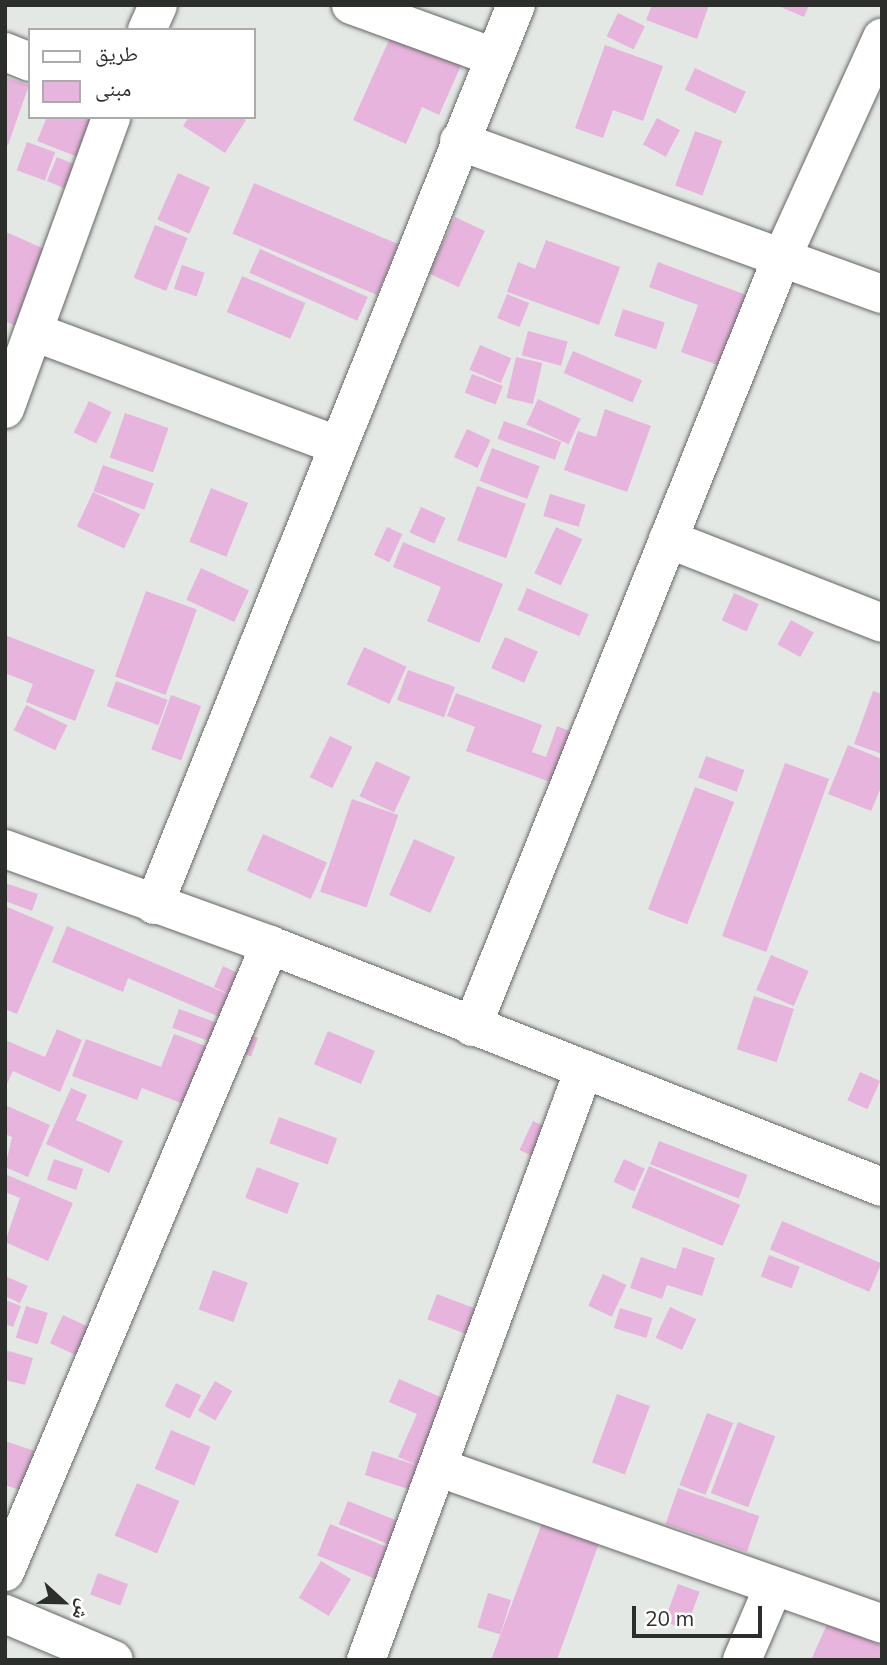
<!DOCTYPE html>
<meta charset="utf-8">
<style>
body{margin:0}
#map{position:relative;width:887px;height:1665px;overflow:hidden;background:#e4e8e4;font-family:Mulish,"Noto Naskh Arabic",sans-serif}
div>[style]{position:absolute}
.building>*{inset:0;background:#e7b4dd;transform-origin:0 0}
.roads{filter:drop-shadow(0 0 2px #656865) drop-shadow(0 0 2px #656865)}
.minor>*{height:38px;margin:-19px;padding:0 19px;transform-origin:19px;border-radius:19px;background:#fff}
span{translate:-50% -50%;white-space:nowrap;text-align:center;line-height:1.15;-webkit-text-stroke:5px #fff;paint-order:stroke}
.frame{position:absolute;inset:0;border:7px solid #2c2e2c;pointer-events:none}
.legend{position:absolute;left:28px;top:28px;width:228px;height:91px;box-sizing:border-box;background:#fff;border:2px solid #ababab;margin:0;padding:9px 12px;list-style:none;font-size:21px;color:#2c2e2c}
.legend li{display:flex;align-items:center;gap:14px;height:35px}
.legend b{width:35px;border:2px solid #ababab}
.north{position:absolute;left:28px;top:1567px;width:70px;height:70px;-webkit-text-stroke:5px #fff;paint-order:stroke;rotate:112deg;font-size:19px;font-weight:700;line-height:28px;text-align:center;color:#2c2e2c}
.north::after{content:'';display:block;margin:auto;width:24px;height:32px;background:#2c2e2c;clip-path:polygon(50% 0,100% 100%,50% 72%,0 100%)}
.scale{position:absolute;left:632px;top:1606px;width:130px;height:32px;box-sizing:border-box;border:4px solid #2c2e2c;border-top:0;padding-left:9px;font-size:21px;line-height:24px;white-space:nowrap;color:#2c2e2c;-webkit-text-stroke:5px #fff;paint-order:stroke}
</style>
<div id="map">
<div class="building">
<i style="clip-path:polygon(652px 5px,709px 5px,697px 39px,646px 20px)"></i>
<i style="clip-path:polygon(776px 5px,809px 5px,804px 17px)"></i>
<i style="left:618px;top:13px;width:30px;height:26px;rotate:26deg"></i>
<i style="clip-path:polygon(394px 29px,463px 61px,439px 115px,422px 107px,406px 144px,353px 120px)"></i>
<i style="clip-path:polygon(605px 45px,663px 66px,643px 121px,613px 110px,603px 138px,575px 128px)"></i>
<i style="left:695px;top:68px;width:56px;height:24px;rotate:25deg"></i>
<i style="clip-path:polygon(5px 77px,29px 85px,8px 145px,5px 144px)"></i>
<i style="clip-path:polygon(47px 117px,105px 117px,88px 161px,37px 141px)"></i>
<i style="clip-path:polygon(189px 117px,242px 117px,246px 120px,225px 153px,183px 126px)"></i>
<i style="left:657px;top:118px;width:26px;height:30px;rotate:28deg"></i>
<i style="left:695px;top:131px;width:29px;height:58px;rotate:20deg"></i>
<i style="left:27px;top:142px;width:30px;height:30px;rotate:20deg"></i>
<i style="left:57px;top:157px;width:28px;height:26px;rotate:23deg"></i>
<i style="left:178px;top:173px;width:35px;height:51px;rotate:24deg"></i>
<i style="left:254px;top:183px;width:157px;height:55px;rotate:23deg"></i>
<i style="left:455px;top:217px;width:33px;height:62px;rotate:25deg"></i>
<i style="left:155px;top:225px;width:35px;height:57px;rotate:22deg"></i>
<i style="clip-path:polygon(6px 232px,49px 251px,16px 326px,5px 321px)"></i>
<i style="clip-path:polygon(546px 240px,620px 267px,599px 325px,507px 292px,518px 262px,535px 269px)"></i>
<i style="left:260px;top:249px;width:118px;height:26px;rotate:24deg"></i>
<i style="clip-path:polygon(658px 262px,749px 296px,723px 367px,681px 352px,698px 305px,649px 287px)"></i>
<i style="left:182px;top:265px;width:24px;height:25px;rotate:19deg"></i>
<i style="left:242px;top:276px;width:69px;height:39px;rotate:23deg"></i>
<i style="left:507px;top:294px;width:24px;height:26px;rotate:22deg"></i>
<i style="left:623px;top:309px;width:44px;height:28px;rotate:18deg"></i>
<i style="left:528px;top:331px;width:41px;height:25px;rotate:15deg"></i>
<i style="left:480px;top:345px;width:34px;height:27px;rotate:23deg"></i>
<i style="left:573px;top:351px;width:75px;height:24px;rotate:23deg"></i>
<i style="left:516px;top:357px;width:27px;height:42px;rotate:13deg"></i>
<i style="left:472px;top:374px;width:33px;height:20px;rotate:21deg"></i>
<i style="left:538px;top:399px;width:47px;height:28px;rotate:25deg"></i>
<i style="left:89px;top:401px;width:25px;height:35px;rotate:26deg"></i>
<i style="clip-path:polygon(605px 409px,651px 426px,627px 492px,564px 470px,578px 431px,596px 437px)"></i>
<i style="left:125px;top:413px;width:46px;height:47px;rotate:19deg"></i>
<i style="left:504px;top:421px;width:61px;height:19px;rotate:20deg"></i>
<i style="left:467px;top:429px;width:26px;height:31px;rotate:25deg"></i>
<i style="left:492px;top:448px;width:51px;height:35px;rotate:21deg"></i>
<i style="left:103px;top:465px;width:54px;height:28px;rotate:20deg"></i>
<i style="left:477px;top:486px;width:52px;height:58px;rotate:20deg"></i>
<i style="left:211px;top:488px;width:40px;height:58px;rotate:22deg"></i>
<i style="left:93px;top:492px;width:52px;height:38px;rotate:25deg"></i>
<i style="left:550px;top:494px;width:37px;height:23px;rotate:17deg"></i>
<i style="left:421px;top:507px;width:27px;height:28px;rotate:24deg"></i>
<i style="left:387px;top:527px;width:17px;height:31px;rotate:25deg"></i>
<i style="left:556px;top:527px;width:29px;height:51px;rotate:25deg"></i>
<i style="clip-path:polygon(403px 542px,503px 584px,479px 643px,427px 621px,441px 587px,393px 567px)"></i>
<i style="left:201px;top:568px;width:53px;height:35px;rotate:25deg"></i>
<i style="left:527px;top:588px;width:67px;height:24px;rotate:23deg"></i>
<i style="left:146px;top:591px;width:54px;height:91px;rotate:20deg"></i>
<i style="left:734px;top:593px;width:27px;height:30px;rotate:24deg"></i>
<i style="left:791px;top:620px;width:26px;height:28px;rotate:29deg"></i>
<i style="clip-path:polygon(5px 635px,95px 670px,75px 721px,26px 702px,33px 684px,5px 673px)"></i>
<i style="left:505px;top:637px;width:36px;height:34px;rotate:24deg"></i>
<i style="left:364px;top:647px;width:47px;height:41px;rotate:25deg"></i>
<i style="left:408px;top:670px;width:50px;height:32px;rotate:20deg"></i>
<i style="left:116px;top:681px;width:55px;height:27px;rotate:20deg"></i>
<i style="clip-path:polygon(873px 691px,882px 694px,882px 754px,854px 744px)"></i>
<i style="clip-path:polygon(456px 693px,542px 725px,532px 752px,546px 757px,557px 726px,579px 735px,561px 786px,466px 751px,475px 727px,447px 716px)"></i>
<i style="left:171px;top:695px;width:32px;height:58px;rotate:20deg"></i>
<i style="left:26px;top:705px;width:46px;height:28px;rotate:26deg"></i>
<i style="left:330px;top:736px;width:25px;height:46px;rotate:26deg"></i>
<i style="clip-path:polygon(848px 745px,882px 759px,882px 785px,871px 811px,828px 794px)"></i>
<i style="left:706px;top:756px;width:41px;height:23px;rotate:20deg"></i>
<i style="left:376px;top:761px;width:38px;height:39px;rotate:25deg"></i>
<i style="left:785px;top:763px;width:47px;height:184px;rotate:20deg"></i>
<i style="left:695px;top:787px;width:42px;height:131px;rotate:21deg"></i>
<i style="left:352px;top:799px;width:49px;height:98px;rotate:19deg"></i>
<i style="left:263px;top:834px;width:70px;height:40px;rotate:24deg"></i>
<i style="left:414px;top:839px;width:45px;height:61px;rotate:24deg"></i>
<i style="clip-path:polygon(5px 883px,38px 894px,32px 911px,5px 901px)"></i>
<i style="clip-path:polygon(5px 906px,54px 927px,17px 1014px,5px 1009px)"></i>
<i style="clip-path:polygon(67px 926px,237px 998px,214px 987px,223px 966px,250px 979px,231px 1022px,128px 978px,123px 992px,52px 962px)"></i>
<i style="left:771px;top:955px;width:41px;height:38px;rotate:23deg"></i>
<i style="left:754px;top:996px;width:42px;height:56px;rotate:18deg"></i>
<i style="left:179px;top:1009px;width:84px;height:20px;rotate:20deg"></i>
<i style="clip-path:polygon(57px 1029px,82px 1040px,60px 1092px,13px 1071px,5px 1088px,5px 1040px,45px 1057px)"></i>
<i style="left:328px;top:1031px;width:51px;height:36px;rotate:23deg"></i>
<i style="clip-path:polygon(174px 1034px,221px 1052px,199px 1110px,142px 1088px,137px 1100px,72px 1076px,86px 1039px,161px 1067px)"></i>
<i style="left:860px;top:1072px;width:22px;height:31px;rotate:24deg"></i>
<i style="clip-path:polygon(71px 1088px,87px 1095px,76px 1120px,123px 1141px,109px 1173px,46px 1144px)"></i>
<i style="clip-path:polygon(5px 1105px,50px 1125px,28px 1177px,5px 1167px,12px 1137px,5px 1134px)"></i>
<i style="left:279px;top:1117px;width:62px;height:28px;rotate:20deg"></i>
<i style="left:533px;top:1121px;width:26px;height:32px;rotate:25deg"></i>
<i style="left:659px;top:1141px;width:95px;height:25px;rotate:21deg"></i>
<i style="left:54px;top:1159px;width:31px;height:22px;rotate:19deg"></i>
<i style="left:624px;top:1159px;width:23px;height:25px;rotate:25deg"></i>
<i style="left:649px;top:1166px;width:99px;height:45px;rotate:23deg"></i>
<i style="left:257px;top:1167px;width:45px;height:33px;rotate:21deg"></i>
<i style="clip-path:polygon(5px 1174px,73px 1203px,48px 1261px,5px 1242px,20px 1198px,5px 1192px)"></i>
<i style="left:782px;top:1221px;width:108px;height:31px;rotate:23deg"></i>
<i style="clip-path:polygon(683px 1247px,715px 1258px,702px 1296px,667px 1285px,662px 1299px,630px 1288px,641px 1257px,676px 1269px)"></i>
<i style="left:769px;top:1255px;width:33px;height:23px;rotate:21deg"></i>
<i style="left:213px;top:1270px;width:37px;height:42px;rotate:20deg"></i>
<i style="left:603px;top:1274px;width:26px;height:35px;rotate:25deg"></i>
<i style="clip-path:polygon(5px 1276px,28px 1286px,20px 1303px,5px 1296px)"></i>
<i style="left:437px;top:1294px;width:47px;height:27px;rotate:21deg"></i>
<i style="clip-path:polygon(5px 1300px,21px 1306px,13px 1327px,5px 1324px)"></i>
<i style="left:26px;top:1306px;width:23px;height:33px;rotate:18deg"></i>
<i style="left:670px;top:1307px;width:29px;height:34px;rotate:25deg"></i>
<i style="left:620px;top:1308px;width:34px;height:21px;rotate:17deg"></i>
<i style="left:63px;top:1315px;width:50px;height:31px;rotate:25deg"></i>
<i style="clip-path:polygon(5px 1350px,33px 1358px,25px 1385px,5px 1380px)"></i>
<i style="clip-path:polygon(399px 1379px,452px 1402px,414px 1491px,365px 1475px,372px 1451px,419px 1466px,398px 1457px,417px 1414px,389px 1402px)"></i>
<i style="left:215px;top:1381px;width:20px;height:34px;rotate:30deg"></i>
<i style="left:176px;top:1383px;width:28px;height:26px;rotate:26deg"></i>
<i style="left:617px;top:1394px;width:35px;height:73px;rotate:20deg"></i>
<i style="left:707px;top:1413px;width:28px;height:77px;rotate:21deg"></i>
<i style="left:738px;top:1422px;width:40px;height:76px;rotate:21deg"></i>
<i style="left:171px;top:1430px;width:43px;height:42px;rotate:23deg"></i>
<i style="clip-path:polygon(5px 1441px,61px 1460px,47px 1499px,5px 1485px)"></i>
<i style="left:137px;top:1483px;width:46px;height:57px;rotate:23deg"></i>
<i style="left:678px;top:1488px;width:86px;height:38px;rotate:19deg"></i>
<i style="left:348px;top:1501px;width:55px;height:25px;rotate:22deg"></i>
<i style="clip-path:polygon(542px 1523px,599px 1543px,557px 1660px,491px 1660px)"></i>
<i style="left:330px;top:1524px;width:65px;height:34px;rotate:22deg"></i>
<i style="left:321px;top:1561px;width:35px;height:43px;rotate:31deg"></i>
<i style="left:98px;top:1573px;width:32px;height:23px;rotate:20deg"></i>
<i style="left:678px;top:1584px;width:23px;height:40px;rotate:20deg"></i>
<i style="left:488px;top:1593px;width:24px;height:36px;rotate:17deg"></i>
<i style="clip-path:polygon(828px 1622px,882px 1646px,882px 1660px,811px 1660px)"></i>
</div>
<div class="roads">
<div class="minor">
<i style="left:351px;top:5px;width:152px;rotate:20deg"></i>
<i style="left:147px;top:30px;width:27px;rotate:-66deg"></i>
<i style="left:5px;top:52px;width:27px;rotate:22deg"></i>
<i style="left:459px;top:141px;width:450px;rotate:19.9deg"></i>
<i style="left:37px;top:333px;width:319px;rotate:20.5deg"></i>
<i style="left:5px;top:409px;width:311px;rotate:-70deg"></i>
<i style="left:668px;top:539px;width:230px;rotate:21.4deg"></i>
<i style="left:5px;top:849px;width:282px;rotate:19.9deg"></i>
<i style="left:270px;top:945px;width:658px;rotate:21.58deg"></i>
<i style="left:154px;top:905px;width:970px;rotate:-68.09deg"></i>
<i style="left:472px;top:1027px;width:830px;rotate:-68.07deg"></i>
<i style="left:782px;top:257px;width:241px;rotate:-65.5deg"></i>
<i style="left:440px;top:1468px;width:469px;rotate:19.4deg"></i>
<i style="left:5px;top:1572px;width:681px;rotate:-67.09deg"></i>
<i style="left:5px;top:1614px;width:118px;rotate:22.9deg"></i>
<i style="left:366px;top:1660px;width:630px;rotate:-69.75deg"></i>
<i style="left:742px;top:1660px;width:76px;rotate:-66.8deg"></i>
</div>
</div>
<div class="frame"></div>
<ul class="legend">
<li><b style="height:9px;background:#fff"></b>طريق</li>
<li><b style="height:19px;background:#e7b4dd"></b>مبنى</li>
</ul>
<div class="north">ش</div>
<div class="scale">20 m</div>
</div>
